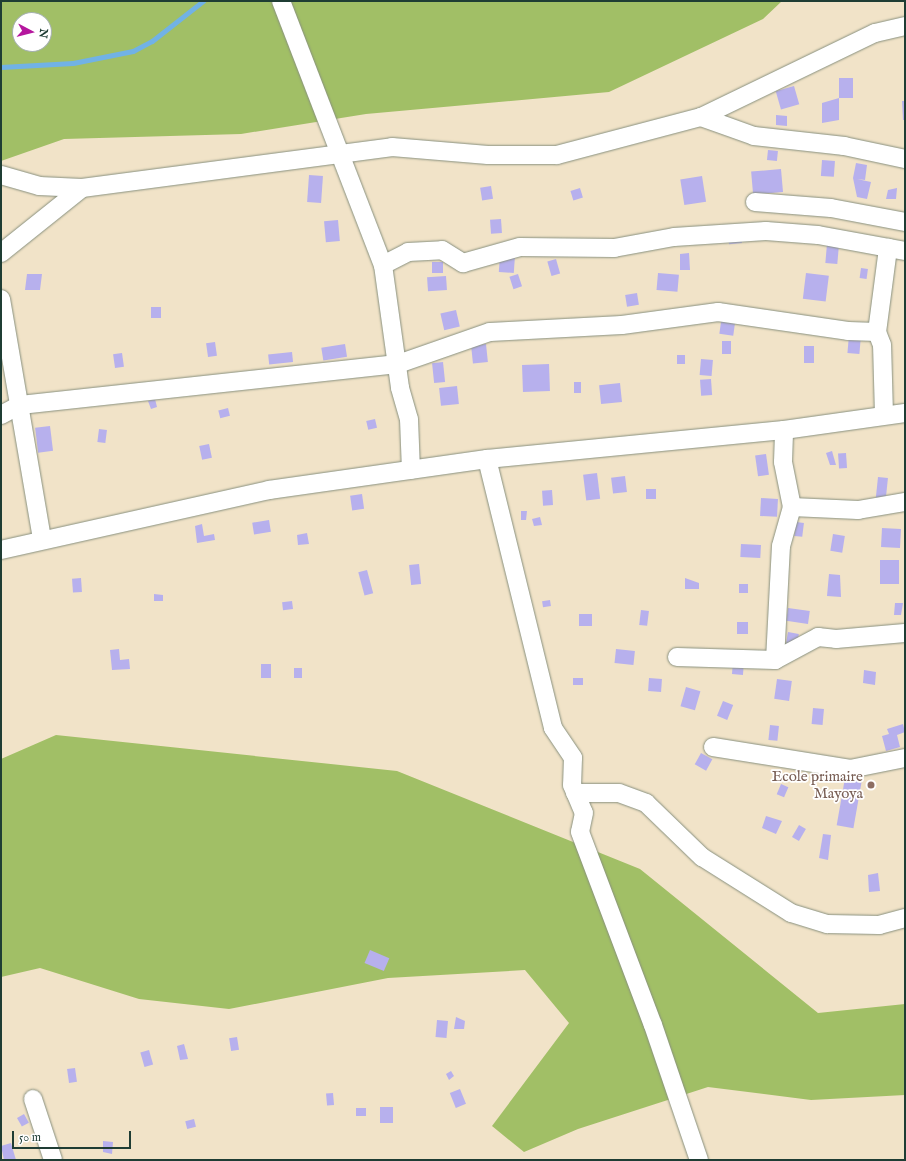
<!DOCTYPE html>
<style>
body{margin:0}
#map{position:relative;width:906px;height:1161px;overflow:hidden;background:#f1e3c8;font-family:"IM FELL English",serif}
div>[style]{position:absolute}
.green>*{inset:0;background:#a1bf66}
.stream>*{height:5px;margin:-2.5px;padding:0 2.5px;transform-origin:2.5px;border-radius:2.5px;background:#71b2e5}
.building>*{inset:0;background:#b7b0ed;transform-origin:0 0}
.roads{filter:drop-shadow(0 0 1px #88907e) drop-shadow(0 0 1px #88907e)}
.minor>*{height:18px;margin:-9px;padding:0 9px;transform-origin:9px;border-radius:9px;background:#fff}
.dots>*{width:11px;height:11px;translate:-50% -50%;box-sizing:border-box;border:2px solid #fff;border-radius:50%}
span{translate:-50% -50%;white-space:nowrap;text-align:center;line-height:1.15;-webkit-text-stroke:3.5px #fff;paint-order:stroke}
.education-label{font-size:15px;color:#785e54}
.right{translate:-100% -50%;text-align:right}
.frame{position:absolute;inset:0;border:2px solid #1f3d34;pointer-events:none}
.north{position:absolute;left:12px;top:12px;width:40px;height:40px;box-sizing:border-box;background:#fff;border:1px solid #a5b1ae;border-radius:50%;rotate:97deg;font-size:11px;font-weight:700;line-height:16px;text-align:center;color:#1f3d34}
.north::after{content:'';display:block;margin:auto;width:14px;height:18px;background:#b5179e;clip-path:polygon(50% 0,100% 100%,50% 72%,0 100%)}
.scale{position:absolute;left:12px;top:1131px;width:119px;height:18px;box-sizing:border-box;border:2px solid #1f3d34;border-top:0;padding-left:5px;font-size:12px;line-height:14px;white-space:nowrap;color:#1f3d34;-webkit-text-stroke:3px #fff;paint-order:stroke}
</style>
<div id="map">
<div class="green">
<i style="clip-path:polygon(evenodd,1px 1px,782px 1px,763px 19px,609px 92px,366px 114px,241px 134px,64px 139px,1px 161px,1px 1px,20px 20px,44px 20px,44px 44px,20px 44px,20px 20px)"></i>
<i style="clip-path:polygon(56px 735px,397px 771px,640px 869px,818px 1013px,905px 1004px,905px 1095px,811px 1100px,708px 1087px,578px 1129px,524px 1152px,492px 1126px,569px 1023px,525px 970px,388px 978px,229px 1009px,139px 999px,40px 968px,1px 977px,1px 759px)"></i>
</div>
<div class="stream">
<i style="left:1px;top:67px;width:72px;rotate:-3.2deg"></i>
<i style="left:73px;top:63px;width:61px;rotate:-11.3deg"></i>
<i style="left:133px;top:51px;width:21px;rotate:-28deg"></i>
<i style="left:152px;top:41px;width:65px;rotate:-38.1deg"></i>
</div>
<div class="building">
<i style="left:839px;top:78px;width:14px;height:20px"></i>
<i style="left:794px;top:86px;width:19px;height:19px;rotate:74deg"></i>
<i style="clip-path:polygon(839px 98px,839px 120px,822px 123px,822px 103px)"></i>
<i style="clip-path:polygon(902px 101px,905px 101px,905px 120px,903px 120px)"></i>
<i style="clip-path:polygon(776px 115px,787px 116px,787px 126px,776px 125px)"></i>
<i style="left:768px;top:150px;width:10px;height:10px;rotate:6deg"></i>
<i style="left:822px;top:160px;width:13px;height:16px;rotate:4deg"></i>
<i style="clip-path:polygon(856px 163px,867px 165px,865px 180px,857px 179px,871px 182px,867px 199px,857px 197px,853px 178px)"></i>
<i style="left:781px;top:169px;width:23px;height:30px;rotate:85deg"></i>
<i style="left:309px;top:175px;width:14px;height:27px;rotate:4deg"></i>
<i style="left:702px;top:176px;width:26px;height:22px;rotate:81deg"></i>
<i style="left:491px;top:186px;width:13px;height:11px;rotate:81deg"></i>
<i style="left:580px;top:188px;width:10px;height:10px;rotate:73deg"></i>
<i style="clip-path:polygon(897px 188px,896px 199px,886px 199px,888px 190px)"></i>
<i style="left:501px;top:219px;width:14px;height:11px;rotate:86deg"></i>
<i style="left:338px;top:220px;width:21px;height:14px;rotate:85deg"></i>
<i style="left:741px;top:234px;width:9px;height:13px;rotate:84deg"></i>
<i style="left:827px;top:244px;width:12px;height:19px;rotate:5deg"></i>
<i style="clip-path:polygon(689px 253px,690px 270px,680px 270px,680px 254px)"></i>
<i style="left:500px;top:255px;width:15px;height:17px;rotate:4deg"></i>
<i style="left:556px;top:259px;width:15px;height:9px;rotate:74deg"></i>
<i style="left:443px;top:262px;width:11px;height:11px;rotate:90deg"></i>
<i style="left:861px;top:268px;width:7px;height:10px;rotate:8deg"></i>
<i style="left:658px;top:273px;width:21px;height:17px;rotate:5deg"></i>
<i style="left:806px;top:273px;width:23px;height:26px;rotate:7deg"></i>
<i style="clip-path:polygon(27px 274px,42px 274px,40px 290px,25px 290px)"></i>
<i style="left:518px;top:274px;width:13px;height:9px;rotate:72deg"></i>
<i style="left:446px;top:276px;width:14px;height:19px;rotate:86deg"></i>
<i style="left:637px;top:293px;width:12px;height:12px;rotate:81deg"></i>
<i style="left:151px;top:307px;width:10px;height:11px"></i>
<i style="left:456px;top:310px;width:17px;height:16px;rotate:77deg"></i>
<i style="left:722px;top:315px;width:14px;height:19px;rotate:8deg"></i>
<i style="left:849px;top:335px;width:12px;height:18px;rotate:5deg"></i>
<i style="left:722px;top:341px;width:9px;height:13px"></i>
<i style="left:215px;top:342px;width:14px;height:9px;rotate:82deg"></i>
<i style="left:345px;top:344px;width:13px;height:24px;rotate:81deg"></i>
<i style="left:486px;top:344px;width:18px;height:15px;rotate:84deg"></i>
<i style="left:804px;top:346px;width:10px;height:17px"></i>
<i style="left:292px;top:352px;width:10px;height:24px;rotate:84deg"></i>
<i style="left:122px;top:353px;width:14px;height:9px;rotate:82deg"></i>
<i style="left:677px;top:355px;width:8px;height:9px"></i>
<i style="left:701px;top:359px;width:12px;height:16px;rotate:5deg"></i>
<i style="left:443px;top:362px;width:20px;height:11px;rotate:84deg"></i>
<i style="left:549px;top:364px;width:27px;height:27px;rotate:88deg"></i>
<i style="left:711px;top:379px;width:16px;height:11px;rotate:86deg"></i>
<i style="left:574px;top:382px;width:7px;height:11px"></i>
<i style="left:620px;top:383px;width:19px;height:21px;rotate:84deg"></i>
<i style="left:457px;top:386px;width:18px;height:18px;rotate:84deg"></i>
<i style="clip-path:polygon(155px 399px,157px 407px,151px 409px,148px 401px)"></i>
<i style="left:228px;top:408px;width:8px;height:10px;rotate:76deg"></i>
<i style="left:375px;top:419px;width:9px;height:9px;rotate:77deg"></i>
<i style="left:50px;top:426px;width:25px;height:15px;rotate:83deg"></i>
<i style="left:99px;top:429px;width:8px;height:13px;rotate:7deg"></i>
<i style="left:209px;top:444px;width:14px;height:10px;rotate:78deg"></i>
<i style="clip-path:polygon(832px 451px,836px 465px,830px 465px,826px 453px)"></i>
<i style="left:846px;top:453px;width:15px;height:8px;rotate:86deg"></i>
<i style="left:766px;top:454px;width:21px;height:11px;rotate:82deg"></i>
<i style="left:597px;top:473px;width:26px;height:14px;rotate:83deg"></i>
<i style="left:625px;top:476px;width:16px;height:14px;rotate:83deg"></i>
<i style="left:878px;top:477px;width:10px;height:22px;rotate:6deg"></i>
<i style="left:646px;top:489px;width:10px;height:10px"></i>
<i style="left:552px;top:490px;width:15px;height:10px;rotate:86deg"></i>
<i style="left:362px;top:494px;width:15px;height:12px;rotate:82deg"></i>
<i style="left:761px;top:498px;width:17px;height:18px;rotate:3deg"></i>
<i style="clip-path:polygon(521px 511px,527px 511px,526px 520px,521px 520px)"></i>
<i style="clip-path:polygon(540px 517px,542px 525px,534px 526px,532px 519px)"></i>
<i style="left:269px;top:520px;width:12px;height:17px;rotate:81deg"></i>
<i style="left:796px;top:522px;width:8px;height:14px;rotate:7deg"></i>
<i style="clip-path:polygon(202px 524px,204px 536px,214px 534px,215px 540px,197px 543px,195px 526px)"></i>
<i style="left:882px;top:528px;width:19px;height:19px;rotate:3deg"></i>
<i style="clip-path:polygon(307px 533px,309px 544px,298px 545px,297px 535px)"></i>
<i style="left:833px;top:534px;width:12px;height:17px;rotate:9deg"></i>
<i style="left:741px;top:544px;width:20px;height:13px;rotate:3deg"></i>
<i style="left:880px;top:560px;width:19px;height:24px"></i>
<i style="left:419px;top:564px;width:20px;height:10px;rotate:84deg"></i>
<i style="left:367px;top:570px;width:24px;height:9px;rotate:75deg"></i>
<i style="clip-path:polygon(829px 574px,840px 575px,841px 597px,827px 596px)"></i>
<i style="left:81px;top:578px;width:14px;height:9px;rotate:86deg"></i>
<i style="clip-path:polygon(685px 578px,699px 583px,699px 589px,685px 589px)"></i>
<i style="left:739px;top:584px;width:9px;height:9px"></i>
<i style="clip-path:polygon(154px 594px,163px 595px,163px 601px,154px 601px)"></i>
<i style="left:550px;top:600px;width:6px;height:8px;rotate:81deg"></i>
<i style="left:292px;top:601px;width:8px;height:10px;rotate:83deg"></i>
<i style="clip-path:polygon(895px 603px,903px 603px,901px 615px,894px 615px)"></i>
<i style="left:788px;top:608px;width:22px;height:13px;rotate:8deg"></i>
<i style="left:641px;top:610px;width:8px;height:15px;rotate:7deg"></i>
<i style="left:579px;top:614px;width:13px;height:12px"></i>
<i style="left:737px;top:622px;width:11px;height:12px"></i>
<i style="left:788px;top:632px;width:11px;height:14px;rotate:10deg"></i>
<i style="clip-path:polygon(119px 649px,120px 660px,129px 659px,130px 669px,112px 670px,110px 650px)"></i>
<i style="left:616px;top:649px;width:19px;height:14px;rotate:6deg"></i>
<i style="left:733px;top:662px;width:11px;height:12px;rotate:5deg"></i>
<i style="left:261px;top:664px;width:10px;height:14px"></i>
<i style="left:294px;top:668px;width:8px;height:10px"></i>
<i style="clip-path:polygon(864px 670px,876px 672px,875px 685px,863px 683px)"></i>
<i style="left:573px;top:678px;width:10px;height:7px"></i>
<i style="left:649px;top:678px;width:13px;height:13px;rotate:4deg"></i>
<i style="left:777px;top:679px;width:15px;height:20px;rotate:8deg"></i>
<i style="left:686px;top:687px;width:15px;height:20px;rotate:16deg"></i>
<i style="left:723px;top:701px;width:11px;height:16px;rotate:22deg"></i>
<i style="left:813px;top:708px;width:11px;height:16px;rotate:5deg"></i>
<i style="clip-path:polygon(903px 724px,905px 732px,897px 735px,900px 747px,886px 751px,882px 736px,889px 734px,887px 729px)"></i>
<i style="left:770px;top:725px;width:9px;height:15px;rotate:6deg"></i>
<i style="left:701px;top:753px;width:13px;height:13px;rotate:29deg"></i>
<i style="left:845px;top:778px;width:17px;height:48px;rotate:10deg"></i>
<i style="left:781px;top:784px;width:8px;height:11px;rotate:23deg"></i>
<i style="clip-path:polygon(766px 816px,782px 821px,776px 834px,762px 828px)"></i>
<i style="left:799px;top:825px;width:8px;height:14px;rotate:30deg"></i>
<i style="clip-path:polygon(823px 834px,831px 835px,828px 860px,819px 858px)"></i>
<i style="clip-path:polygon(878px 873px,880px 891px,869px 892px,868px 875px)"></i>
<i style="left:370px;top:950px;width:21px;height:14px;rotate:23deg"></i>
<i style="clip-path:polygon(456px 1017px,465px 1021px,464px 1029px,454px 1029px)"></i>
<i style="left:437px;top:1020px;width:11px;height:17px;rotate:5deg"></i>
<i style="left:237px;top:1037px;width:13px;height:8px;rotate:81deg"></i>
<i style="clip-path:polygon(184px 1044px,188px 1059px,180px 1060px,177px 1046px)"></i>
<i style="left:149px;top:1050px;width:15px;height:9px;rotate:74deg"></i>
<i style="left:75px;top:1068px;width:14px;height:8px;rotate:82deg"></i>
<i style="clip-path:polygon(451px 1071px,454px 1076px,449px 1080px,446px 1074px)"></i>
<i style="left:460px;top:1089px;width:16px;height:11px;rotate:68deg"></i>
<i style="left:333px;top:1093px;width:12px;height:7px;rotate:85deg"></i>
<i style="left:380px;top:1107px;width:13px;height:16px"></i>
<i style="left:356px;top:1108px;width:10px;height:8px"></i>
<i style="left:24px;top:1114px;width:10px;height:8px;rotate:61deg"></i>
<i style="left:194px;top:1119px;width:8px;height:9px;rotate:76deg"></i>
<i style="clip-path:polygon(103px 1141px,113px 1142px,112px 1154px,103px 1152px)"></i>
<i style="clip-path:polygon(11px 1143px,16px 1160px,4px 1160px,1px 1146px)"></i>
</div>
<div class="roads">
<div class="minor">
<i style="left:281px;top:1px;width:283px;rotate:68.9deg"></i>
<i style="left:383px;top:265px;width:124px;rotate:82.1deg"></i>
<i style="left:400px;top:388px;width:32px;rotate:74deg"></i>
<i style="left:409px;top:419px;width:51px;rotate:87.8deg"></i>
<i style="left:701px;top:117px;width:56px;rotate:19.7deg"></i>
<i style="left:754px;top:136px;width:91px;rotate:6.3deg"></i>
<i style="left:844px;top:146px;width:62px;rotate:12deg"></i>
<i style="left:1px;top:175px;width:40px;rotate:16deg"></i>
<i style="left:39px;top:186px;width:43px;rotate:2.7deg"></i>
<i style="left:755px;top:202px;width:76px;rotate:4.5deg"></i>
<i style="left:831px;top:208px;width:75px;rotate:10.7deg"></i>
<i style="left:1px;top:253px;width:104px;rotate:-38.7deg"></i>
<i style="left:82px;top:188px;width:313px;rotate:-7.5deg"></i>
<i style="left:392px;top:147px;width:96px;rotate:4.8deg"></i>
<i style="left:488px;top:155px;width:69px"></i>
<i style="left:557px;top:155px;width:149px;rotate:-14.8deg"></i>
<i style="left:701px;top:117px;width:193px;rotate:-25.8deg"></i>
<i style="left:875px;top:33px;width:31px;rotate:-13deg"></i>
<i style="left:383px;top:265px;width:28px;rotate:-27deg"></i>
<i style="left:408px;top:252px;width:34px;rotate:-3deg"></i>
<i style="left:442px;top:250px;width:25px;rotate:32deg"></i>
<i style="left:463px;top:263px;width:59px;rotate:-15.7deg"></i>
<i style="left:520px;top:247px;width:94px;rotate:0.6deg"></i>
<i style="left:614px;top:248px;width:61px;rotate:-10.4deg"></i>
<i style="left:674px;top:237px;width:92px;rotate:-3.7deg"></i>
<i style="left:766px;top:231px;width:52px;rotate:4.4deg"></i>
<i style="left:818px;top:235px;width:88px;rotate:10.4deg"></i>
<i style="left:1px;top:299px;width:244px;rotate:80.3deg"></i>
<i style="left:1px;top:415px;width:21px;rotate:-28deg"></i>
<i style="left:20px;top:405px;width:380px;rotate:-6.2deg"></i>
<i style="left:398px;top:364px;width:97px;rotate:-19.2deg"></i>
<i style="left:490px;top:332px;width:132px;rotate:-3deg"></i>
<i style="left:622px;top:325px;width:97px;rotate:-7.7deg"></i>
<i style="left:718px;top:312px;width:131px;rotate:8.3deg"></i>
<i style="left:848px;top:331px;width:29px;rotate:2deg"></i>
<i style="left:884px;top:415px;width:70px;rotate:-91.6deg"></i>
<i style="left:882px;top:345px;width:14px;rotate:-111deg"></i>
<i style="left:877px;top:332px;width:85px;rotate:-82.5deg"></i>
<i style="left:487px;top:459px;width:277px;rotate:76.2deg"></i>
<i style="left:553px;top:728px;width:36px;rotate:56deg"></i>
<i style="left:573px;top:758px;width:27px;rotate:92deg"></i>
<i style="left:572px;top:785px;width:30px;rotate:67deg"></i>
<i style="left:584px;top:813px;width:19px;rotate:102deg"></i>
<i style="left:580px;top:832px;width:206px;rotate:69.3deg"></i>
<i style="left:653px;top:1025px;width:143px;rotate:71.2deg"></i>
<i style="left:792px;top:507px;width:66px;rotate:2.6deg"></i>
<i style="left:858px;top:510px;width:48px;rotate:-9.7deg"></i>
<i style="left:1px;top:550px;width:275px;rotate:-12.6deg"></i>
<i style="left:269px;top:490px;width:220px;rotate:-8.1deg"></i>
<i style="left:487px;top:459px;width:298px;rotate:-5.6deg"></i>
<i style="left:784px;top:430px;width:122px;rotate:-8deg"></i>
<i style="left:677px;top:657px;width:98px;rotate:1.8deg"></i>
<i style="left:775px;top:660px;width:49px;rotate:-28.1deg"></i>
<i style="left:818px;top:637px;width:18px;rotate:6deg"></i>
<i style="left:836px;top:639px;width:69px;rotate:-5deg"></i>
<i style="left:775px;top:660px;width:114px;rotate:-87deg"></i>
<i style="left:781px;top:546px;width:41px;rotate:-74.2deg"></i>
<i style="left:792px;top:507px;width:46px;rotate:-101.3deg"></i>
<i style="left:783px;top:462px;width:32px;rotate:-88deg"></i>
<i style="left:713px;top:747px;width:139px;rotate:9.1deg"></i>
<i style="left:850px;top:769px;width:56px;rotate:-11.3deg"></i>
<i style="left:575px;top:793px;width:44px"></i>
<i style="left:619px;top:793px;width:29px;rotate:20deg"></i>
<i style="left:646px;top:803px;width:78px;rotate:44deg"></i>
<i style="left:702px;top:857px;width:105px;rotate:32.2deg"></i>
<i style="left:791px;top:913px;width:38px;rotate:17deg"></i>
<i style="left:827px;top:924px;width:52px;rotate:1.1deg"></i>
<i style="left:879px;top:925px;width:27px;rotate:-15deg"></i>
<i style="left:33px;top:1099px;width:64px;rotate:71.8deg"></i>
</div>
</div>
<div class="dots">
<i style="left:871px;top:785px;background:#8d6e63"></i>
</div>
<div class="education-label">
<span class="right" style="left:863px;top:785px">Ecole primaire<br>Mayoya</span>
</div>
<div class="frame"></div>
<div class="north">N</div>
<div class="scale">50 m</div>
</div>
